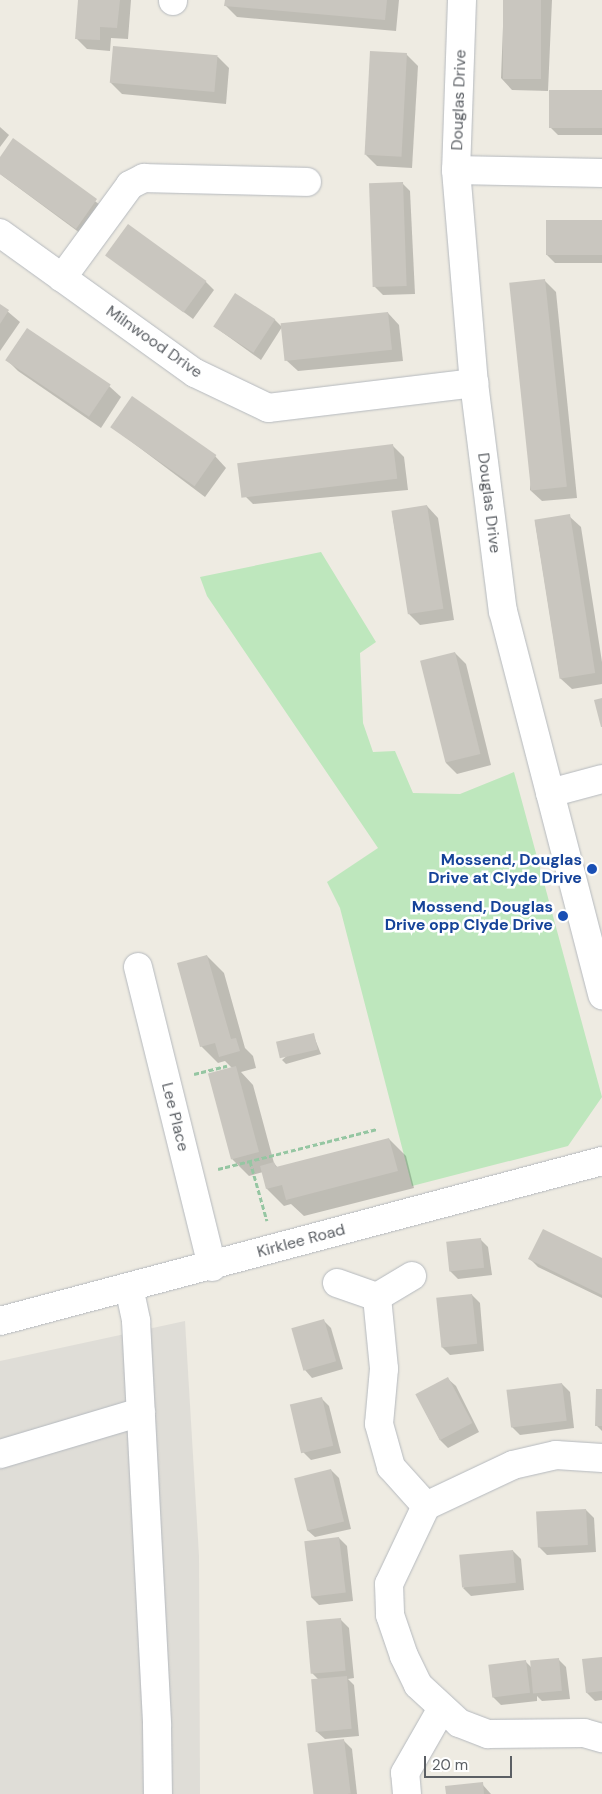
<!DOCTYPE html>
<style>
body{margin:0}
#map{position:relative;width:602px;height:1794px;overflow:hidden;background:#eeebe2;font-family:"DM Sans",sans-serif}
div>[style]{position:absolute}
.industrial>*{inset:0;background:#dfddd7}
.green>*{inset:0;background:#bee7bd}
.shadow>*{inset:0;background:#0003}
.building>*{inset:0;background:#c9c6bf;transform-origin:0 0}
.path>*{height:3px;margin-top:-1.5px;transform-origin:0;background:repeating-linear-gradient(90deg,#95c6a2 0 5px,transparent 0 7.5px)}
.roads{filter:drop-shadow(0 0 1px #b5b9be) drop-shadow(0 0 1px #b5b9be)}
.minor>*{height:28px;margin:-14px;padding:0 14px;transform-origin:14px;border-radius:14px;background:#fff}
.dots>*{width:14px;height:14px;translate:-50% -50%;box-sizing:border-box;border:2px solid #fff;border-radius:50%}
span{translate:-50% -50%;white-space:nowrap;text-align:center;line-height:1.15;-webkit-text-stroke:5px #fff;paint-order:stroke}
.street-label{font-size:16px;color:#5b5f64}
.transit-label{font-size:16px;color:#164399;font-weight:700}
.right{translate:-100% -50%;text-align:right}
.scale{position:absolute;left:424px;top:1756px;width:88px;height:22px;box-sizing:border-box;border:2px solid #5b5f64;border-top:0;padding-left:6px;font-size:15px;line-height:18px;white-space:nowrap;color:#5b5f64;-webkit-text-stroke:4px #fff;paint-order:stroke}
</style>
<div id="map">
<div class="industrial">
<i style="clip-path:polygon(185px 1321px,199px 1556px,200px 1794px,0 1794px,0 1361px)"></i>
</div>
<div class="green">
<i style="clip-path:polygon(321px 552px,376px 642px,360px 653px,363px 723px,373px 752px,395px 751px,413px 793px,460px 794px,514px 772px,602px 1097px,568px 1146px,412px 1186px,340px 908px,327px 882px,378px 848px,207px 596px,200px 577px)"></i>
</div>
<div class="shadow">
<i style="clip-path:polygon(79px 0,131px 0,128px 39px,111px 38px,110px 51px,87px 49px,76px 38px)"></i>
<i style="clip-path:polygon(226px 0,399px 0,396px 31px,237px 17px,226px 6px)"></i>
<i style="clip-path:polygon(504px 0,552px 0,548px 91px,602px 91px,602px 135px,558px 135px,550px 127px,550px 91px,512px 90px,501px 78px)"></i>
<i style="clip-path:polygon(114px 47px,218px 57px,229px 68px,226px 104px,122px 94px,111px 83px)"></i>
<i style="clip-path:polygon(406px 54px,418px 66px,412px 168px,377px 166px,366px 155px)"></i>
<i style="clip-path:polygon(0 127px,9px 135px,0 147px)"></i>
<i style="clip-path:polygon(14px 140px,108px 211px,88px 239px,0 174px,0 159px)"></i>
<i style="clip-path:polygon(402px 183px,410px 191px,415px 294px,383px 295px,375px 287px)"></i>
<i style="clip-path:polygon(602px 221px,602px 263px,555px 263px,547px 255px)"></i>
<i style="clip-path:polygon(107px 255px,206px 282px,214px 290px,193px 319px)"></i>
<i style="clip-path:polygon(545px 281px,556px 292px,577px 498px,542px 501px,530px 490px)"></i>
<i style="clip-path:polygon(0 305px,20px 322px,0 351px)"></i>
<i style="clip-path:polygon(388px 313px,399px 325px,403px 361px,298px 371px,286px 360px)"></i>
<i style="clip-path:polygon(274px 319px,282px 327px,261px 360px,215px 327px)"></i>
<i style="clip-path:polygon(27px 330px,109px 386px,121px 397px,101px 428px,18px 371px,7px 360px)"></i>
<i style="clip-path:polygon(112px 427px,215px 456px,226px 468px,205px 497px)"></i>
<i style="clip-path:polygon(393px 446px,404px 457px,408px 490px,253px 504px,242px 493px)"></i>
<i style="clip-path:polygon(427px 506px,438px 518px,454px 620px,420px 625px,409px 614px,392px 512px)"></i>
<i style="clip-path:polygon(569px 516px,581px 527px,602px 662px,602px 684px,572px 689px,560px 678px,535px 521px)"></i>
<i style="clip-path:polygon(455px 653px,466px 664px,491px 765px,457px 774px,446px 763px)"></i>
<i style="clip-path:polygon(207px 956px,224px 973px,245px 1048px,253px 1056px,256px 1068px,241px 1072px,253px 1085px,274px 1163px,278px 1168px,389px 1139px,406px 1156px,414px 1188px,304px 1216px,291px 1204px,284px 1206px,267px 1189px,263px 1172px,249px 1176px,232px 1159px,233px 1069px,225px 1061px,218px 1063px,201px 1046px)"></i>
<i style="clip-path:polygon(313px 1034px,321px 1054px,286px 1064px,282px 1060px)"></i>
<i style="clip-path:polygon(480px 1239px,488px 1247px,492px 1275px,458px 1279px,450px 1271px)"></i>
<i style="clip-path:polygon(530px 1259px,602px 1260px,602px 1298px,538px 1267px)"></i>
<i style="clip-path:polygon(472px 1295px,480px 1303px,484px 1351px,450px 1355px,442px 1347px)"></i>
<i style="clip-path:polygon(323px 1320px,331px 1328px,343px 1369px,312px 1378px,305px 1370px)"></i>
<i style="clip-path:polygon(448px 1379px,456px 1386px,479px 1432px,448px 1448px,440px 1440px,417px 1395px)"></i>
<i style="clip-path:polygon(562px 1384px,570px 1392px,574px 1428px,520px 1435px,512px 1427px)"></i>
<i style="clip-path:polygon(602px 1390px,602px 1431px,596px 1425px)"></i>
<i style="clip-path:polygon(321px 1398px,329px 1406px,341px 1453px,311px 1460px,303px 1452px)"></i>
<i style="clip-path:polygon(331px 1470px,339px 1478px,351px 1529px,315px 1537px,307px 1530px)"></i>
<i style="clip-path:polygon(586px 1510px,594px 1518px,596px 1552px,547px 1555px,539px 1547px)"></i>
<i style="clip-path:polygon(339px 1538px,347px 1546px,353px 1601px,319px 1605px,311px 1597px)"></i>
<i style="clip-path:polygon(513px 1551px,521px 1559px,524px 1590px,471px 1596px,463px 1588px)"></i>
<i style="clip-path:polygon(341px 1620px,349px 1628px,354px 1678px,348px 1679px,354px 1685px,359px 1736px,325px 1739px,317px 1732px,319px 1680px,312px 1673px)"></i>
<i style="clip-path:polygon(602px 1658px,602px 1700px,595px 1701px,587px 1693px)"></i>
<i style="clip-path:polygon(558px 1659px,566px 1667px,570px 1699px,542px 1701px,537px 1696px,537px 1701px,501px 1705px,493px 1697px,525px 1661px,532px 1668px)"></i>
<i style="clip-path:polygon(344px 1741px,352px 1749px,357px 1794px,315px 1794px)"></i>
<i style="clip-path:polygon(482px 1784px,491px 1794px,447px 1794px)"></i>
</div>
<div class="building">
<i style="clip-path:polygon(78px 0,120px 0,117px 28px,100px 27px,100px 40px,75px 39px)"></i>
<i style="clip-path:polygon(225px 0,387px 0,385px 20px,224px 6px)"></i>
<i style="left:503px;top:0;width:38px;height:79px"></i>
<i style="left:113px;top:46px;width:105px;height:37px;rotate:5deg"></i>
<i style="left:370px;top:51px;width:37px;height:104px;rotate:3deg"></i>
<i style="left:549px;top:90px;width:53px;height:38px"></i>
<i style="clip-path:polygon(13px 138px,97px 199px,76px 229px,0 174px,0 157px)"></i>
<i style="left:403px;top:182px;width:104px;height:34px;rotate:88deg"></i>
<i style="left:546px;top:220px;width:56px;height:35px"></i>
<i style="left:128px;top:224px;width:97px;height:39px;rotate:36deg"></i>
<i style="left:545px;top:279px;width:209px;height:36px;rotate:84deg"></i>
<i style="left:235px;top:293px;width:48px;height:40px;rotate:33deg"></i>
<i style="clip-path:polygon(0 304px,9px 310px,0 324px)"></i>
<i style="left:388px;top:312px;width:38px;height:108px;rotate:84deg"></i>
<i style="left:27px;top:328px;width:101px;height:39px;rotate:34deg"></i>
<i style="left:132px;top:396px;width:103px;height:38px;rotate:35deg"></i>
<i style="left:393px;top:444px;width:35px;height:157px;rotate:83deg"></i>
<i style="left:427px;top:505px;width:105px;height:36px;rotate:81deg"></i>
<i style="left:570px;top:514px;width:161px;height:36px;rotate:81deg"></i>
<i style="left:455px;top:652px;width:105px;height:36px;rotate:76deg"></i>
<i style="clip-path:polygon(602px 698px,602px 727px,601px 727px,594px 700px)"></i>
<i style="clip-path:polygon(207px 955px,231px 1039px,236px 1038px,240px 1051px,219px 1057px,215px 1043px,200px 1047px,177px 963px)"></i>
<i style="left:314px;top:1033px;width:17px;height:39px;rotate:77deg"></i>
<i style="left:236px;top:1066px;width:89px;height:29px;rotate:75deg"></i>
<i style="clip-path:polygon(389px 1138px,398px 1171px,286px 1200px,282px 1185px,266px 1189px,260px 1166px,274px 1162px,276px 1167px)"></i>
<i style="clip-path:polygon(543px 1229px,602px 1258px,602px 1295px,528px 1259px)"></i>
<i style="left:481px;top:1238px;width:30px;height:35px;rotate:84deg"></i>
<i style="left:472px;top:1294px;width:50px;height:36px;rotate:84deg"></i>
<i style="left:324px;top:1319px;width:44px;height:34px;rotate:74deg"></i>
<i style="left:448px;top:1377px;width:52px;height:37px;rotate:62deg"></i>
<i style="left:562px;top:1383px;width:38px;height:56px;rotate:83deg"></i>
<i style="clip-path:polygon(596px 1389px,602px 1389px,602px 1426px,595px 1426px)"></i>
<i style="left:322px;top:1397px;width:50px;height:33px;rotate:77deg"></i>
<i style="left:331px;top:1469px;width:54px;height:38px;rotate:76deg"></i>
<i style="left:586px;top:1509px;width:36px;height:50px;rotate:87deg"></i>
<i style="left:339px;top:1537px;width:56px;height:35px;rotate:83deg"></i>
<i style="left:513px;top:1550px;width:33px;height:54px;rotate:85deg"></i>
<i style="left:341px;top:1618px;width:53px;height:35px;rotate:85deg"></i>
<i style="clip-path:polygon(602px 1657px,602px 1691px,586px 1693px,582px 1659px)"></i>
<i style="left:559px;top:1658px;width:33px;height:29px;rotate:85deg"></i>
<i style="left:526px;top:1660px;width:33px;height:38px;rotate:83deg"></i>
<i style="left:347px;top:1676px;width:53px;height:36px;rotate:85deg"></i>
<i style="left:344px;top:1739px;width:55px;height:37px;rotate:83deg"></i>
<i style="clip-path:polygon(483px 1782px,484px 1794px,446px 1794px,445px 1786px)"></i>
</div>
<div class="path">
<i style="left:194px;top:1074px;width:34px;rotate:-14deg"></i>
<i style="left:250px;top:1161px;width:62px;rotate:74.2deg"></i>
<i style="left:218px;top:1169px;width:164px;rotate:-14.1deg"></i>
</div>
<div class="roads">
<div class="minor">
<i style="left:462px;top:0;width:170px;rotate:92deg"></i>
<i style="left:456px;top:170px;width:214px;rotate:85.2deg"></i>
<i style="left:474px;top:383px;width:230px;rotate:82.8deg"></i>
<i style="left:503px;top:611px;width:397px;rotate:75.5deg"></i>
<i style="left:173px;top:1px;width:1px;rotate:-90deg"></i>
<i style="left:456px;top:170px;width:146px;rotate:1.2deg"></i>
<i style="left:0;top:233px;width:240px;rotate:35.7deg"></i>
<i style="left:195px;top:373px;width:81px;rotate:25.6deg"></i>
<i style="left:268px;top:408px;width:208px;rotate:-6.9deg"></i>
<i style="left:62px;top:278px;width:115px;rotate:-53.8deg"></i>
<i style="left:130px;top:185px;width:16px;rotate:-27deg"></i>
<i style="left:144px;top:178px;width:163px;rotate:1.4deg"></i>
<i style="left:550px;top:793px;width:54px;rotate:-15.1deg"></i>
<i style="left:138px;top:967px;width:309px;rotate:76.1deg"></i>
<i style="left:412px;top:1276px;width:41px;rotate:149deg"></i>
<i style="left:377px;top:1297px;width:72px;rotate:84.4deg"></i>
<i style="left:384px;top:1369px;width:55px;rotate:95.2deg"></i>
<i style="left:379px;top:1424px;width:45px;rotate:74.4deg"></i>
<i style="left:391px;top:1467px;width:52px;rotate:48.1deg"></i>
<i style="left:337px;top:1283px;width:42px;rotate:19.3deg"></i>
<i style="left:129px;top:1287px;width:35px;rotate:78deg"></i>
<i style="left:136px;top:1321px;width:405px;rotate:87deg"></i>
<i style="left:157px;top:1725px;width:69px;rotate:89.2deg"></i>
<i style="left:0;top:1321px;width:623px;rotate:-14.88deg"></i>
<i style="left:0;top:1454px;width:147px;rotate:-16.6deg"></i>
<i style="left:602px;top:1458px;width:46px;rotate:-176.3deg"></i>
<i style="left:556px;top:1455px;width:44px;rotate:166.9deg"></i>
<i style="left:513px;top:1465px;width:96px;rotate:154.8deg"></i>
<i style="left:426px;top:1506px;width:86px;rotate:115.4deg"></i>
<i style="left:389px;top:1584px;width:31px;rotate:88deg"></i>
<i style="left:390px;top:1615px;width:43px;rotate:71.1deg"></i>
<i style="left:404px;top:1656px;width:32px;rotate:64deg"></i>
<i style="left:418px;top:1685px;width:56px;rotate:42.8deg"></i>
<i style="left:459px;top:1723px;width:31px;rotate:21deg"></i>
<i style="left:488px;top:1734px;width:96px;rotate:-0.6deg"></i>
<i style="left:584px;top:1733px;width:19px;rotate:16deg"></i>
<i style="left:407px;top:1794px;width:21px;rotate:-95deg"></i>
<i style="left:405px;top:1773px;width:73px;rotate:-60.3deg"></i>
</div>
</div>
<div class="dots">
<i style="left:592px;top:869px;background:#1a4fb4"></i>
<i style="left:563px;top:916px;background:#1a4fb4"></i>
</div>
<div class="street-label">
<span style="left:459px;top:100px;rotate:-88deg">Douglas Drive</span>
<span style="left:154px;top:342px;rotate:35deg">Milnwood Drive</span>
<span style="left:489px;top:503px;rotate:83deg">Douglas Drive</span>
<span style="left:175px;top:1117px;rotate:76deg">Lee Place</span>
<span style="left:301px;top:1241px;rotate:-15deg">Kirklee Road</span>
</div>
<div class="transit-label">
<span class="right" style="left:582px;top:869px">Mossend, Douglas<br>Drive at Clyde Drive</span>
<span class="right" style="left:553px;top:916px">Mossend, Douglas<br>Drive opp Clyde Drive</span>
</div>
<div class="scale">20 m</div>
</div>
